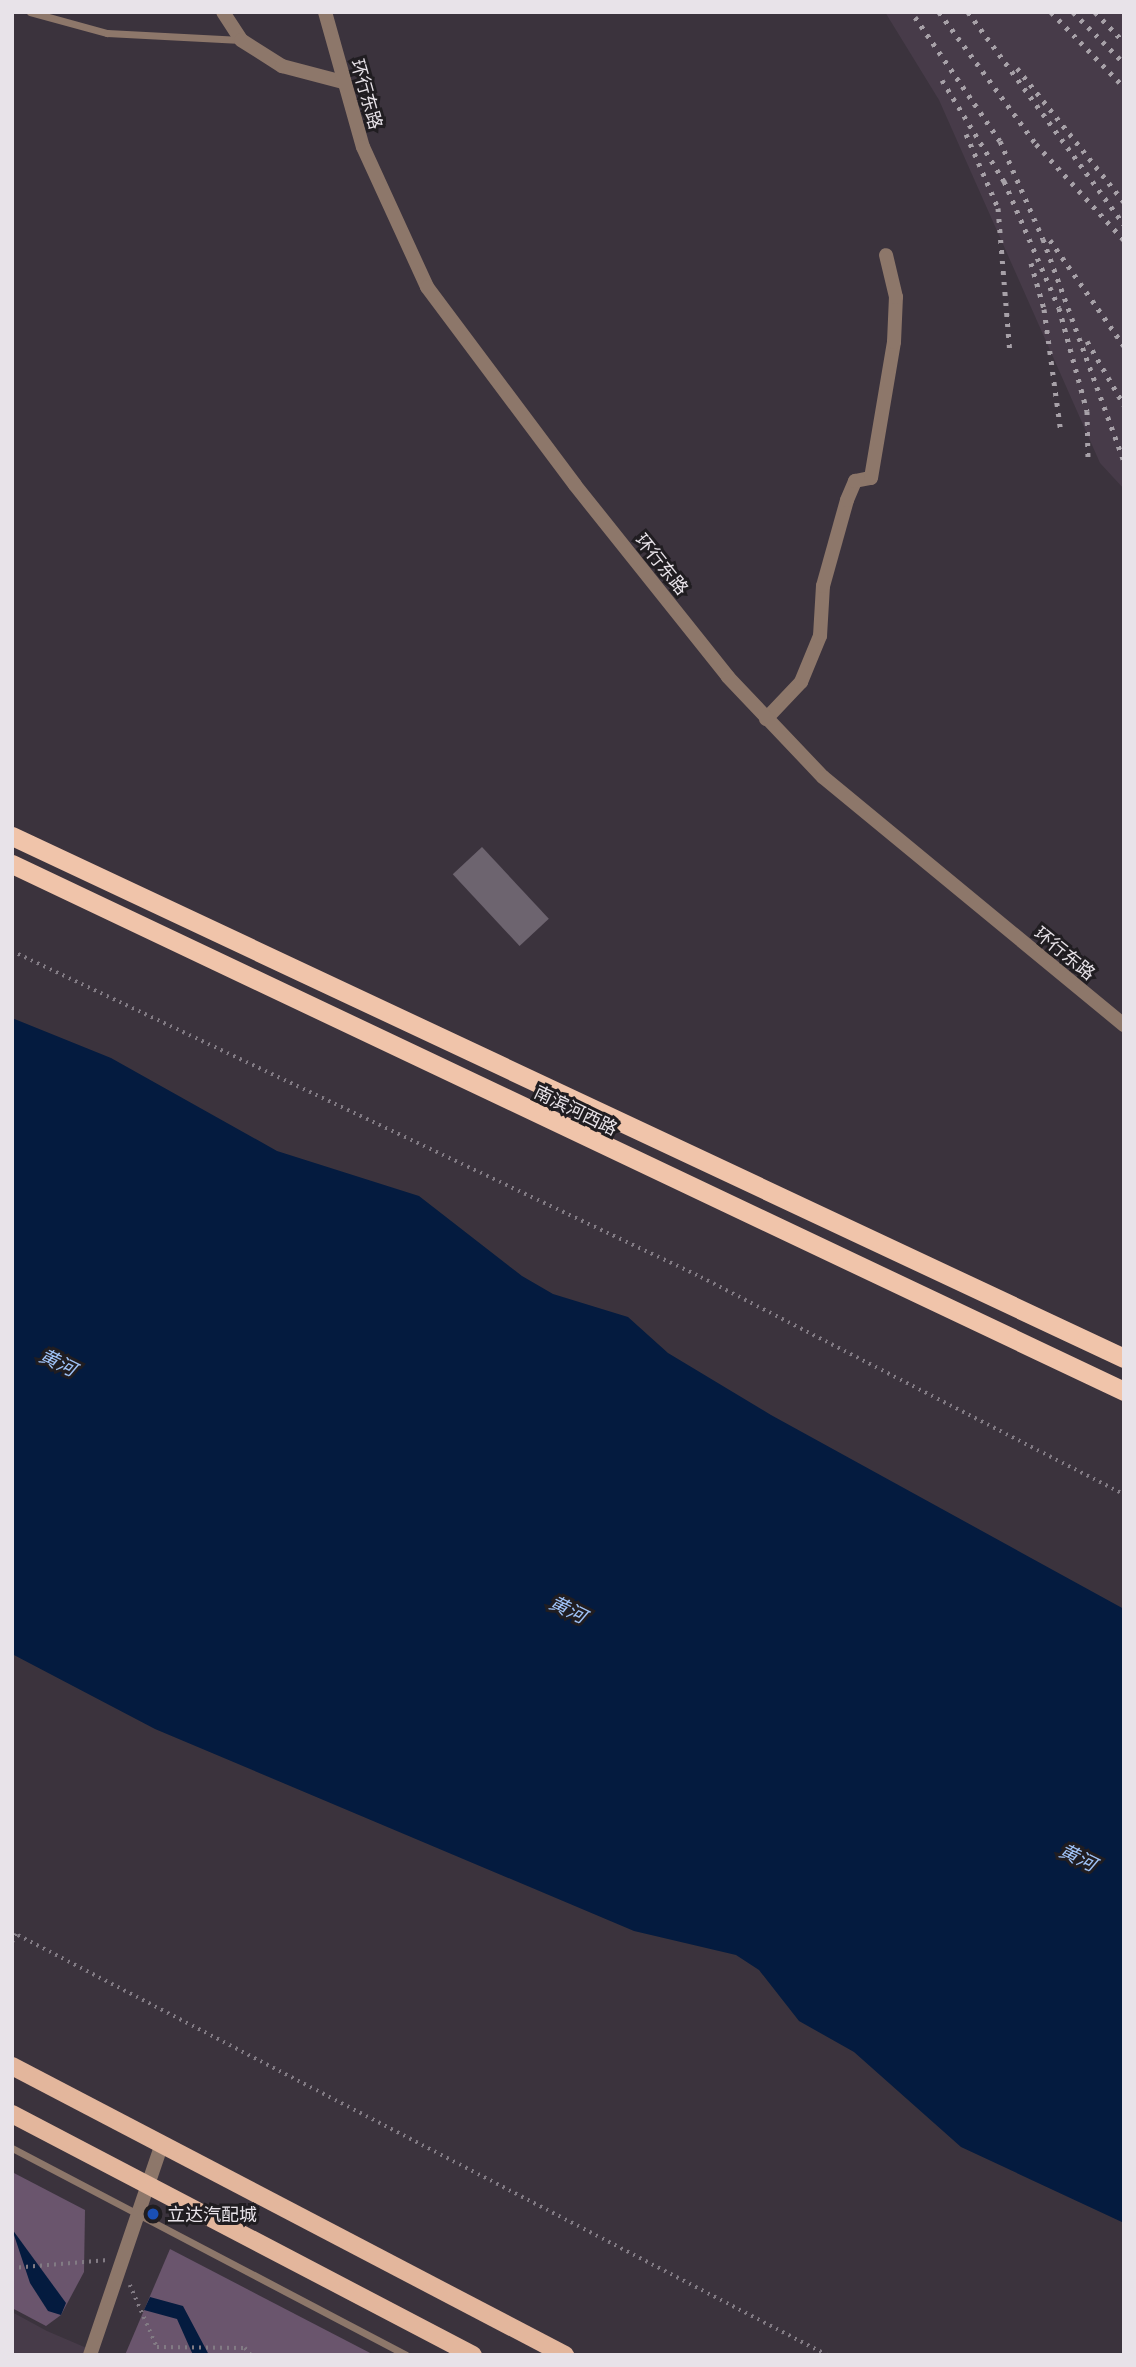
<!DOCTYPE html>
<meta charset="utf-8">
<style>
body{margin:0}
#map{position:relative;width:1136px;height:2367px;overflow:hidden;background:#3b333d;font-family:"Playfair Display","Noto Sans SC",serif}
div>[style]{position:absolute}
.built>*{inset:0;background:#473b49}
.green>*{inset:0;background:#6a556d}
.water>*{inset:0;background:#041b3f}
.building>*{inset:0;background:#6d646f;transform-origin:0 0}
.path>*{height:3.5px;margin-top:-1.75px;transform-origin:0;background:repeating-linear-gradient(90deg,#827b84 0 2px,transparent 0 7px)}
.service>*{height:7px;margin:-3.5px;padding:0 3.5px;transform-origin:3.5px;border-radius:3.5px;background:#8d776a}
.minor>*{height:14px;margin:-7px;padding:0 7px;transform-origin:7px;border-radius:7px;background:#8d776a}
.tertiary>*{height:14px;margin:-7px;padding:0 7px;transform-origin:7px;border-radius:7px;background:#8d776a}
.primary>*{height:18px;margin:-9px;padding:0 9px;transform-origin:9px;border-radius:9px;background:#e3b69c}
.trunk>*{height:19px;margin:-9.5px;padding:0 9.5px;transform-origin:9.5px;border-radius:9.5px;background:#f0c4aa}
.rail>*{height:5px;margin-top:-2.5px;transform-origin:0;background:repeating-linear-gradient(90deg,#a7a1a8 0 3.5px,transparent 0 10.5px)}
.dots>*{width:19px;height:19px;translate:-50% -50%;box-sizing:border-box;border:4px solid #201d21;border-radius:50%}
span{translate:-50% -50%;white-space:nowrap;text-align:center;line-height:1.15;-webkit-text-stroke:6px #201d21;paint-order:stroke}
.street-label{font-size:18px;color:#e8e3e9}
.poi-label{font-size:18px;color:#e8e3e9}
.left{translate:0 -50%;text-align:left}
.water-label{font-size:19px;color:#9fc2f6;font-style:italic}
.frame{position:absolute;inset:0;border:14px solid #e8e3e9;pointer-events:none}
</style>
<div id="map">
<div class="built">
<i style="clip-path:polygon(885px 12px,1124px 12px,1124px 489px,1100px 463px,939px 100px)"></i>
<i style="clip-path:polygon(12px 2312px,47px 2331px,103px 2355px,12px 2355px)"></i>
</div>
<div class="green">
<i style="clip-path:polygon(12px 2172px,85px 2210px,84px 2272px,61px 2315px,46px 2326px,12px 2308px)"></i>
<i style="clip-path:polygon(170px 2249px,374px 2355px,125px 2355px)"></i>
</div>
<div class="water">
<i style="clip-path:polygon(12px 1018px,111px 1058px,277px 1151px,419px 1196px,522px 1276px,553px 1294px,628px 1317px,668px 1353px,771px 1415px,1124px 1609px,1124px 2223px,961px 2147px,854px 2052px,799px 2021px,759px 1970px,736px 1955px,634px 1931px,155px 1729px,12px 1654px)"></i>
<i style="clip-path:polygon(12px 2229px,66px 2303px,61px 2315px,48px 2311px,30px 2283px)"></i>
<i style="clip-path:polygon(150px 2297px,183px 2306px,209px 2355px,193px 2355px,177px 2319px,144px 2310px)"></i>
</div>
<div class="building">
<i style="left:482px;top:847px;width:98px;height:40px;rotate:47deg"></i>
</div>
<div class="path">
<i style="left:12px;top:951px;width:762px;rotate:25.32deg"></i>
<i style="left:701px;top:1277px;width:475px;rotate:27.2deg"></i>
<i style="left:12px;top:1932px;width:918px;rotate:27.43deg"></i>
<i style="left:12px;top:1942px;width:9px;rotate:-63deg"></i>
<i style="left:12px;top:2268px;width:96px;rotate:-4.8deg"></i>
<i style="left:130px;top:2285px;width:68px;rotate:66.5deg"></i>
<i style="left:157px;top:2347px;width:88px;rotate:0.7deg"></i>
<i style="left:245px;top:2348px;width:9px;rotate:49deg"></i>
</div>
<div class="service">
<i style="left:30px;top:12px;width:80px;rotate:15.3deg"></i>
<i style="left:107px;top:33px;width:134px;rotate:3deg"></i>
<i style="left:12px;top:2148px;width:445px;rotate:27.7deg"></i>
</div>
<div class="minor">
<i style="left:223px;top:12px;width:33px;rotate:57deg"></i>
<i style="left:241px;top:40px;width:49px;rotate:32.4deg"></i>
<i style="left:282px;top:66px;width:63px;rotate:14.7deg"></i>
<i style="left:766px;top:719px;width:51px;rotate:-46.6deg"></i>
<i style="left:801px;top:682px;width:50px;rotate:-67.6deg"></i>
<i style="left:820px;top:636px;width:50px;rotate:-86.6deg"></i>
<i style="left:823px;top:586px;width:89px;rotate:-74.4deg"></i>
<i style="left:847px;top:500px;width:21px;rotate:-67deg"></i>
<i style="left:855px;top:481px;width:16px;rotate:-11deg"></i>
<i style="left:871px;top:478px;width:138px;rotate:-80.4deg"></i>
<i style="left:894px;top:342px;width:45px;rotate:-87.5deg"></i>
<i style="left:896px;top:297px;width:43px;rotate:-103.4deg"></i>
<i style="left:90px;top:2355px;width:224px;rotate:-71.2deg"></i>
</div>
<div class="tertiary">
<i style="left:325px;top:12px;width:140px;rotate:74.3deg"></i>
<i style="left:363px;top:147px;width:154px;rotate:65.4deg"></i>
<i style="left:427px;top:287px;width:247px;rotate:53.2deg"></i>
<i style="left:575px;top:485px;width:246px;rotate:51.4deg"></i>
<i style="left:728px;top:677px;width:138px;rotate:46.5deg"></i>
<i style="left:823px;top:777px;width:390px;rotate:39.5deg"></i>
</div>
<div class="primary">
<i style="left:12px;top:2066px;width:624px;rotate:27.59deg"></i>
<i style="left:12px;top:2114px;width:520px;rotate:27.6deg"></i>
</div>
<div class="trunk">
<i style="left:12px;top:836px;width:1228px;rotate:25.15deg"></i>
<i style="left:12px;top:864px;width:1231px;rotate:25.36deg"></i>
</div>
<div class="rail">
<i style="left:939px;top:12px;width:164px;rotate:53.7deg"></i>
<i style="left:1036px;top:144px;width:130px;rotate:47.5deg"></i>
<i style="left:968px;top:12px;width:263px;rotate:53.7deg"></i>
<i style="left:1051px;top:12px;width:105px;rotate:45.8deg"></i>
<i style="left:1073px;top:12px;width:72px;rotate:45deg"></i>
<i style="left:1095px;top:12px;width:42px;rotate:46deg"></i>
<i style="left:915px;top:17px;width:150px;rotate:55.6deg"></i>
<i style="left:1000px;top:141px;width:107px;rotate:66.3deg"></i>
<i style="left:1043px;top:239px;width:236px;rotate:70deg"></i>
<i style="left:1017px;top:68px;width:171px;rotate:51.4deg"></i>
<i style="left:942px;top:80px;width:119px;rotate:58.5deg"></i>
<i style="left:1004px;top:181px;width:138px;rotate:66.6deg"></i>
<i style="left:1059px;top:308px;width:107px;rotate:74.8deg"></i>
<i style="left:1087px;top:411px;width:47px;rotate:88.8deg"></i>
<i style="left:966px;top:134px;width:81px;rotate:66.6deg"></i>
<i style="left:998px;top:208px;width:146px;rotate:85.3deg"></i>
<i style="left:1050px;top:240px;width:129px;rotate:55.1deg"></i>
<i style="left:1031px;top:263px;width:48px;rotate:74.2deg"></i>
<i style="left:1044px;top:309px;width:125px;rotate:82.2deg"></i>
<i style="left:1087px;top:341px;width:74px;rotate:60deg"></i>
</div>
<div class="dots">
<i style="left:153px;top:2214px;background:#1a4fb4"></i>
</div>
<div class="street-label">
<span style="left:367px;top:94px;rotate:74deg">环行东路</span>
<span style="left:662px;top:564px;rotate:51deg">环行东路</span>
<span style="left:1065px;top:953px;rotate:39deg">环行东路</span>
<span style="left:576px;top:1110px;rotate:26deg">南滨河西路</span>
</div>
<div class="poi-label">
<span class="left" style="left:167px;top:2214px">立达汽配城</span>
</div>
<div class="water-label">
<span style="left:58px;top:1362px;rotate:26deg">黄河</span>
<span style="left:568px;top:1609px;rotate:26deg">黄河</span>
<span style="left:1078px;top:1857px;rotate:26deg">黄河</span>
</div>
<div class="frame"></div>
</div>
